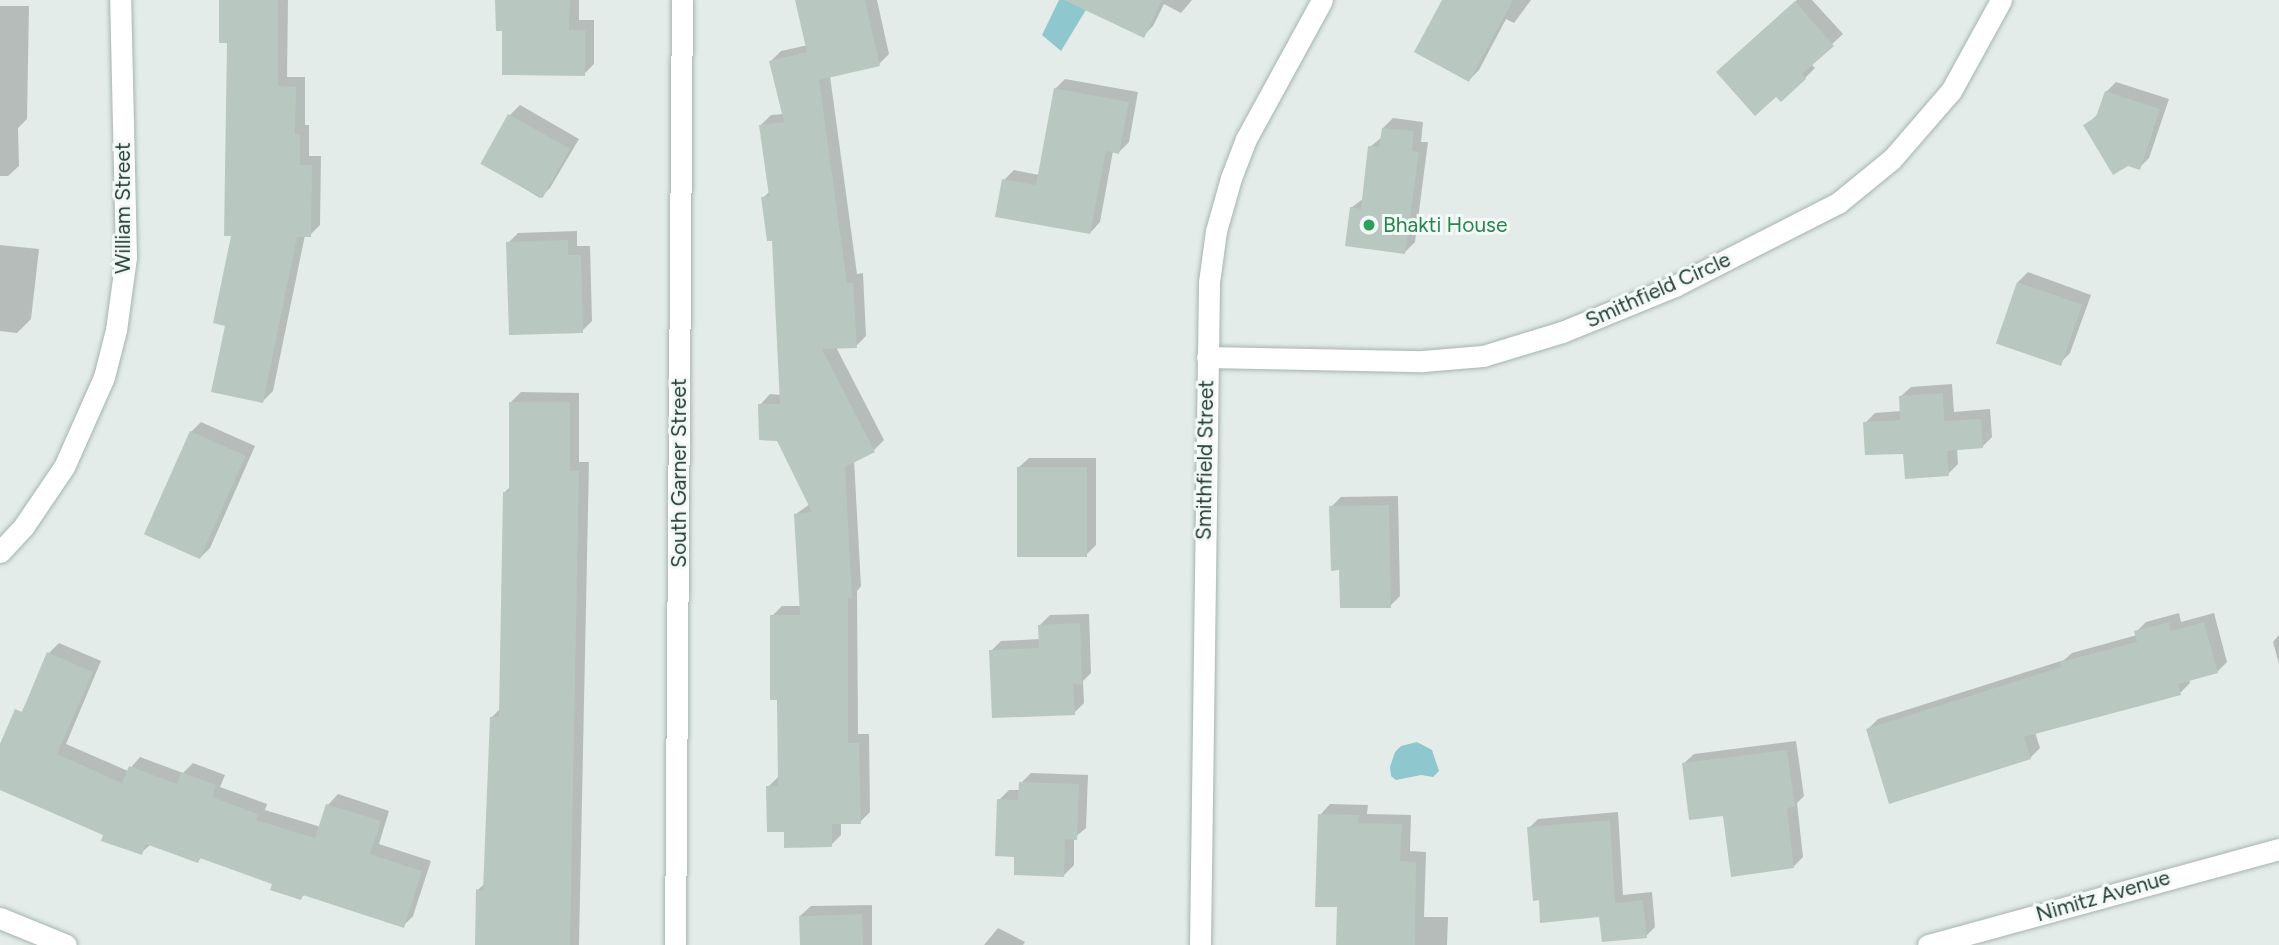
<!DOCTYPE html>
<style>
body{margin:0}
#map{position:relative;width:2279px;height:945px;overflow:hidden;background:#e3ece8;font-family:Figtree,sans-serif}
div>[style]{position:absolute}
.water>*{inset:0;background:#8ec7ce}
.shadow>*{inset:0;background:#0003}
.building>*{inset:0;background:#b8c7c0;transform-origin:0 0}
.roads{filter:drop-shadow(0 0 2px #a6b4af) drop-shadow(0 0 2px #a6b4af)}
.minor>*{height:21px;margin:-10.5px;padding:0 10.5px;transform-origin:10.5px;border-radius:10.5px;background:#fff}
.dots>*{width:19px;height:19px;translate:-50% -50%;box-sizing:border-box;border:4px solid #f3f9f6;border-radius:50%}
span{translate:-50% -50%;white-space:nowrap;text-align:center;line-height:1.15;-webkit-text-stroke:6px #f3f9f6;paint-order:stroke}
.street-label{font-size:21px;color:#233c35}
.leisure-label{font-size:21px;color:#27864d}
.left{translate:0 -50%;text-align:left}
</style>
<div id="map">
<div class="water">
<i style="clip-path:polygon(1059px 0,1092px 0,1061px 51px,1042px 35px)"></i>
<i style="clip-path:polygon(1417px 742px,1432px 750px,1439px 771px,1433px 777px,1421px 775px,1396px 780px,1391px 776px,1390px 767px,1395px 752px,1401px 746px)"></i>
</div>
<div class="shadow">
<i style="clip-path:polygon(221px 0,288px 0,287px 77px,305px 77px,305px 125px,309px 125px,309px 156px,321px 156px,320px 225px,310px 235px,305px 235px,273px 391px,263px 401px,227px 324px,233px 234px,229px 41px)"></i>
<i style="clip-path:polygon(497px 0,579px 0,579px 20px,594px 20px,594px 64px,584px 74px,504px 29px)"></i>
<i style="clip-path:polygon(797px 0,877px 0,889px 54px,879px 64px,830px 76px,857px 274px,863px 273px,866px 336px,856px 346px,836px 347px,884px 440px,874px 450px,854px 460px,861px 586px,857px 591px,858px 734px,869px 734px,870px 812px,860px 822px,841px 822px,841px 835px,831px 845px,786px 830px,768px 787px,778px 777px,779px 698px,772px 616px,782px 606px,801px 606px,796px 514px,810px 504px,760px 405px,770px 394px,781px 395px,774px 239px,763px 198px,770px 191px,761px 125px,771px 115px,784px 114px,771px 61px,781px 51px,808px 45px)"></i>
<i style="clip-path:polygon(1109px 0,1192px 0,1181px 13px,1164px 4px,1153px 26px,1143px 36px)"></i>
<i style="clip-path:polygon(1444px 0,1531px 0,1514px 23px,1506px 19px,1479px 70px,1469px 80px)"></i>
<i style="clip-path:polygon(1797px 0,1812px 0,1843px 34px,1811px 64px,1815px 68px,1805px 78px,1776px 95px,1728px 62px)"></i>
<i style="clip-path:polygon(0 6px,29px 6px,27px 119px,18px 128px,19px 166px,8px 176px,0 176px)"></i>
<i style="clip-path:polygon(1065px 79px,1138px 92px,1129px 142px,1119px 152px,1113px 151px,1100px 222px,1090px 233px,1004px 180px,1014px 170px,1039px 175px,1055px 89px)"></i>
<i style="clip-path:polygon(2116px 82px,2169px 99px,2149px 158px,2139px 168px,2085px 126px,2099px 113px,2106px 92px)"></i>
<i style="clip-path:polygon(520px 105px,579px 139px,550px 188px,540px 198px,482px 163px,510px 115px)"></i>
<i style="clip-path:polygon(1393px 118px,1423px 122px,1421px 142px,1428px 142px,1415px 242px,1405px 252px,1351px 208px,1364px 198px,1370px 147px,1382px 137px,1383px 128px)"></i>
<i style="clip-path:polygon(577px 231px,577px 246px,590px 246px,592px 321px,582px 331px,508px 243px,518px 233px)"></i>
<i style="clip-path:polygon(0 245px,39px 249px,31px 319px,17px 333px,0 331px)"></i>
<i style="clip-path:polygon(2028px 272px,2091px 295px,2070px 353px,2060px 363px,2018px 282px)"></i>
<i style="clip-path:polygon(1952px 384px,1954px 412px,1990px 409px,1992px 437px,1982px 447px,1957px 448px,1958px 464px,1948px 474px,1904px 452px,1865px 423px,1875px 413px,1902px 411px,1900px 397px,1911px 387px)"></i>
<i style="clip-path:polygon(521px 392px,579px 393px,579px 462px,589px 462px,579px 945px,477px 945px,478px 890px,485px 883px,491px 718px,501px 708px,505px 492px,511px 486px,511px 402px)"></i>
<i style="clip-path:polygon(201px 422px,255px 446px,210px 548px,200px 558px,191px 432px)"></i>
<i style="clip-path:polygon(1029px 458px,1096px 458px,1096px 545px,1086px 555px,1018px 468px)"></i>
<i style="clip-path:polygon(1398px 496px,1400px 596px,1390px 606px,1341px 568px,1331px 507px,1341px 497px)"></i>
<i style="clip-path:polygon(2179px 613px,2181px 622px,2214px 613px,2227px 662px,2217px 672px,2189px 679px,2190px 683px,2180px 693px,2035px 732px,2040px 748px,2030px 758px,1868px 729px,1878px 719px,2064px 660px,2072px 653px,2137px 635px,2136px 632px,2146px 622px)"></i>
<i style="clip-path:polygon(1089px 614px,1091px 673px,1083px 681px,1084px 703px,1074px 713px,991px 651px,1001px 641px,1040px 639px,1040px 625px,1050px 615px)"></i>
<i style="clip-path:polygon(2279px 635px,2279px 664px,2273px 642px)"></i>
<i style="clip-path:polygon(59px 643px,101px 661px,66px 744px,128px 771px,140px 757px,183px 773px,193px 763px,225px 775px,220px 787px,267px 804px,265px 810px,321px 827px,328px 805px,338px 794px,389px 811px,379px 844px,431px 861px,413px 916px,403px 926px,305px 894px,301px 898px,274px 883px,202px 857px,198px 861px,151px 844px,141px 853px,106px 834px,0 788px,1px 757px,49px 653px)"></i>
<i style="clip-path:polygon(1796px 741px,1804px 796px,1797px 803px,1803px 857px,1793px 867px,1724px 814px,1683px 764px,1694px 754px)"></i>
<i style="clip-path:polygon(1031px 773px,1088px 775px,1086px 828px,1074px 838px,1074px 865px,1064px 875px,1016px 855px,999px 800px,1009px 790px,1020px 790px,1021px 783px)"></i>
<i style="clip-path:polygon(1330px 804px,1368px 805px,1367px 814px,1411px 815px,1410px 851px,1426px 852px,1424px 917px,1448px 917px,1447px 945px,1338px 945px,1339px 906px,1320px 815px)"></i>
<i style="clip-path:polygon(1618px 812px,1623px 895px,1652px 892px,1655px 927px,1646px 936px,1601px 916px,1529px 828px,1538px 819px)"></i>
<i style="clip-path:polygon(872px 905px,872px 945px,801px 945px,800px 916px,811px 906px)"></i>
<i style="clip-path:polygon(998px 928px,1025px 942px,1023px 945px,984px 945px)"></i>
</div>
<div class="building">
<i style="clip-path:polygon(219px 0,278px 0,278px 86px,296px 87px,295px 134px,300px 134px,300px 165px,312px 165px,311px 237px,297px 237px,263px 403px,211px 392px,225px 326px,213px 323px,231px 236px,224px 236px,227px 43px,219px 43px)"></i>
<i style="clip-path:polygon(495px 0,570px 0,569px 30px,585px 30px,585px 76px,502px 75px,502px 31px,496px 31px)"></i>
<i style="clip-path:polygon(795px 0,865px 0,880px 66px,819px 80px,847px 283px,853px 283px,857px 348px,822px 349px,875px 452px,845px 467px,852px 598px,848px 598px,848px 743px,859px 743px,861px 824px,832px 824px,832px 847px,784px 848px,784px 832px,767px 832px,766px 786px,778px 786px,777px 700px,770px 700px,770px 615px,800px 615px,794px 514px,812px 512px,777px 441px,759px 440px,758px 404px,780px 404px,772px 241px,767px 241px,761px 197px,769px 196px,759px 125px,784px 122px,769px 61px,807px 52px)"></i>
<i style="clip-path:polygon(1064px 0,1162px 0,1144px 38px)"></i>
<i style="clip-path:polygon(1442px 0,1513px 0,1469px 82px,1414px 52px)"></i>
<i style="clip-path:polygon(1795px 1px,1834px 46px,1802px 74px,1806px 79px,1781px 102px,1776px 97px,1755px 116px,1716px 72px)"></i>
<i style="clip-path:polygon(1054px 88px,1129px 102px,1119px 154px,1106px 151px,1090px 234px,995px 217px,1002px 179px,1036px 185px)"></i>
<i style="clip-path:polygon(2105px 91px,2160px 109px,2140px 170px,2128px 166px,2113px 175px,2083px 125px,2096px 117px)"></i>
<i style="left:508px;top:114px;width:71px;height:57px;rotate:29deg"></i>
<i style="clip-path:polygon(1382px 128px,1414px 131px,1412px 151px,1419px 152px,1405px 254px,1345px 246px,1350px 207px,1361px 209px,1368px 146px,1379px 147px)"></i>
<i style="clip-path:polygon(568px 240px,568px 255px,581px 255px,583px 333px,509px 335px,506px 242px)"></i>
<i style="left:2017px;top:282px;width:69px;height:65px;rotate:19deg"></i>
<i style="clip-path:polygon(1943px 393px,1944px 421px,1981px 419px,1983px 448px,1947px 451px,1949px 476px,1905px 479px,1903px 454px,1865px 455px,1863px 422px,1900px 420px,1899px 396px)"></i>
<i style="clip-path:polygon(509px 402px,570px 402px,570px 471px,579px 471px,570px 945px,475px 945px,476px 889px,483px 891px,490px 717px,499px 717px,503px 492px,509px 492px)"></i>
<i style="left:190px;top:431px;width:61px;height:113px;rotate:24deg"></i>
<i style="left:1087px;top:467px;width:90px;height:70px;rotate:90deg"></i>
<i style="clip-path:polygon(1389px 505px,1391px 608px,1340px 608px,1339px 570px,1331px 571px,1329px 506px)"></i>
<i style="clip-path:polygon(2169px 622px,2171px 631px,2204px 622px,2218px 673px,2178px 684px,2181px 695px,2024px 737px,2031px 759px,1889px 804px,1866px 729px,2061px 667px,2060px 662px,2137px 642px,2134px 631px)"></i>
<i style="clip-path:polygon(1080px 623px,1082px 685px,1073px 684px,1075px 715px,992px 718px,989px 650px,1039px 648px,1038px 625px)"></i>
<i style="clip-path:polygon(47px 652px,93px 672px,57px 754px,122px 783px,129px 766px,177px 784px,181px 772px,216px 785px,212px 797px,258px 814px,256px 820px,315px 838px,326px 804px,381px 821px,370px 854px,422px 871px,404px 928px,303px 895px,301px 900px,270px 890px,272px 884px,200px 858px,198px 863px,146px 844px,142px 855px,101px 841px,103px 835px,0 790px,0 744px,15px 709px,22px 712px)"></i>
<i style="clip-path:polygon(1787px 750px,1795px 807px,1787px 808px,1794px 868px,1731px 877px,1723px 816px,1689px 820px,1682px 763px)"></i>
<i style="clip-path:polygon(1019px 782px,1079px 784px,1077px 840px,1065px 839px,1064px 877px,1014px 875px,1014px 857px,995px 856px,997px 799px,1018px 800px)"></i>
<i style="clip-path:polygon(1318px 814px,1359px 815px,1358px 823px,1402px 824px,1400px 861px,1416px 862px,1415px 945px,1336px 945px,1337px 907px,1315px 907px)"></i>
<i style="clip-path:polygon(1610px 820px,1615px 903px,1643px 900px,1647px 938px,1602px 942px,1599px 917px,1540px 923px,1539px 900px,1533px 901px,1527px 827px)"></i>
<i style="left:862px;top:914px;width:31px;height:63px;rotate:88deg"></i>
</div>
<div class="roads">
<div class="minor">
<i style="left:1207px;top:357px;width:216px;rotate:1.1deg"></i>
<i style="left:1423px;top:361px;width:60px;rotate:-4.8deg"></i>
<i style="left:1483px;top:356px;width:83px;rotate:-16.9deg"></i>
<i style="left:1562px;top:332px;width:122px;rotate:-22.2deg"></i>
<i style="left:1675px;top:286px;width:183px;rotate:-27deg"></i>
<i style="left:1838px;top:203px;width:70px;rotate:-39.2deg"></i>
<i style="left:1892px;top:159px;width:90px;rotate:-49.1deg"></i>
<i style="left:1951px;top:91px;width:104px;rotate:-61.2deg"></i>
<i style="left:0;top:552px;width:35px;rotate:-47deg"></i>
<i style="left:24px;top:526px;width:71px;rotate:-55.9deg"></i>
<i style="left:64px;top:467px;width:98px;rotate:-66deg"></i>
<i style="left:104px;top:377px;width:49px;rotate:-75.7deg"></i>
<i style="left:116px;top:330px;width:74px;rotate:-82.2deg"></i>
<i style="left:126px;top:257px;width:257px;rotate:-91.3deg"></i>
<i style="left:0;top:918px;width:71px;rotate:22.2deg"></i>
<i style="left:675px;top:945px;width:945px;rotate:-89.58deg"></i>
<i style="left:1200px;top:945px;width:663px;rotate:-89.22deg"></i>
<i style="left:1209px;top:282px;width:51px;rotate:-82.2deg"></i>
<i style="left:1216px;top:231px;width:55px;rotate:-74.2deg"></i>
<i style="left:1231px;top:178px;width:42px;rotate:-69deg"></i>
<i style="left:1246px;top:139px;width:158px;rotate:-61.3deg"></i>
<i style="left:1928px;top:945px;width:364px;rotate:-15.3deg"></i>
</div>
</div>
<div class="dots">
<i style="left:1369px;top:225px;background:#2e9e5b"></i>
</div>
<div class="street-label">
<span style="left:123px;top:208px;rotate:-90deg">William Street</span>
<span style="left:1658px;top:290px;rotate:-24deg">Smithfield Circle</span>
<span style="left:1205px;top:460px;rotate:-89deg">Smithfield Street</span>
<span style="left:679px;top:473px;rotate:-90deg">South Garner Street</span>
<span style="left:2103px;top:896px;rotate:-16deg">Nimitz Avenue</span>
</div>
<div class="leisure-label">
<span class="left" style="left:1383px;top:225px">Bhakti House</span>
</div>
</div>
